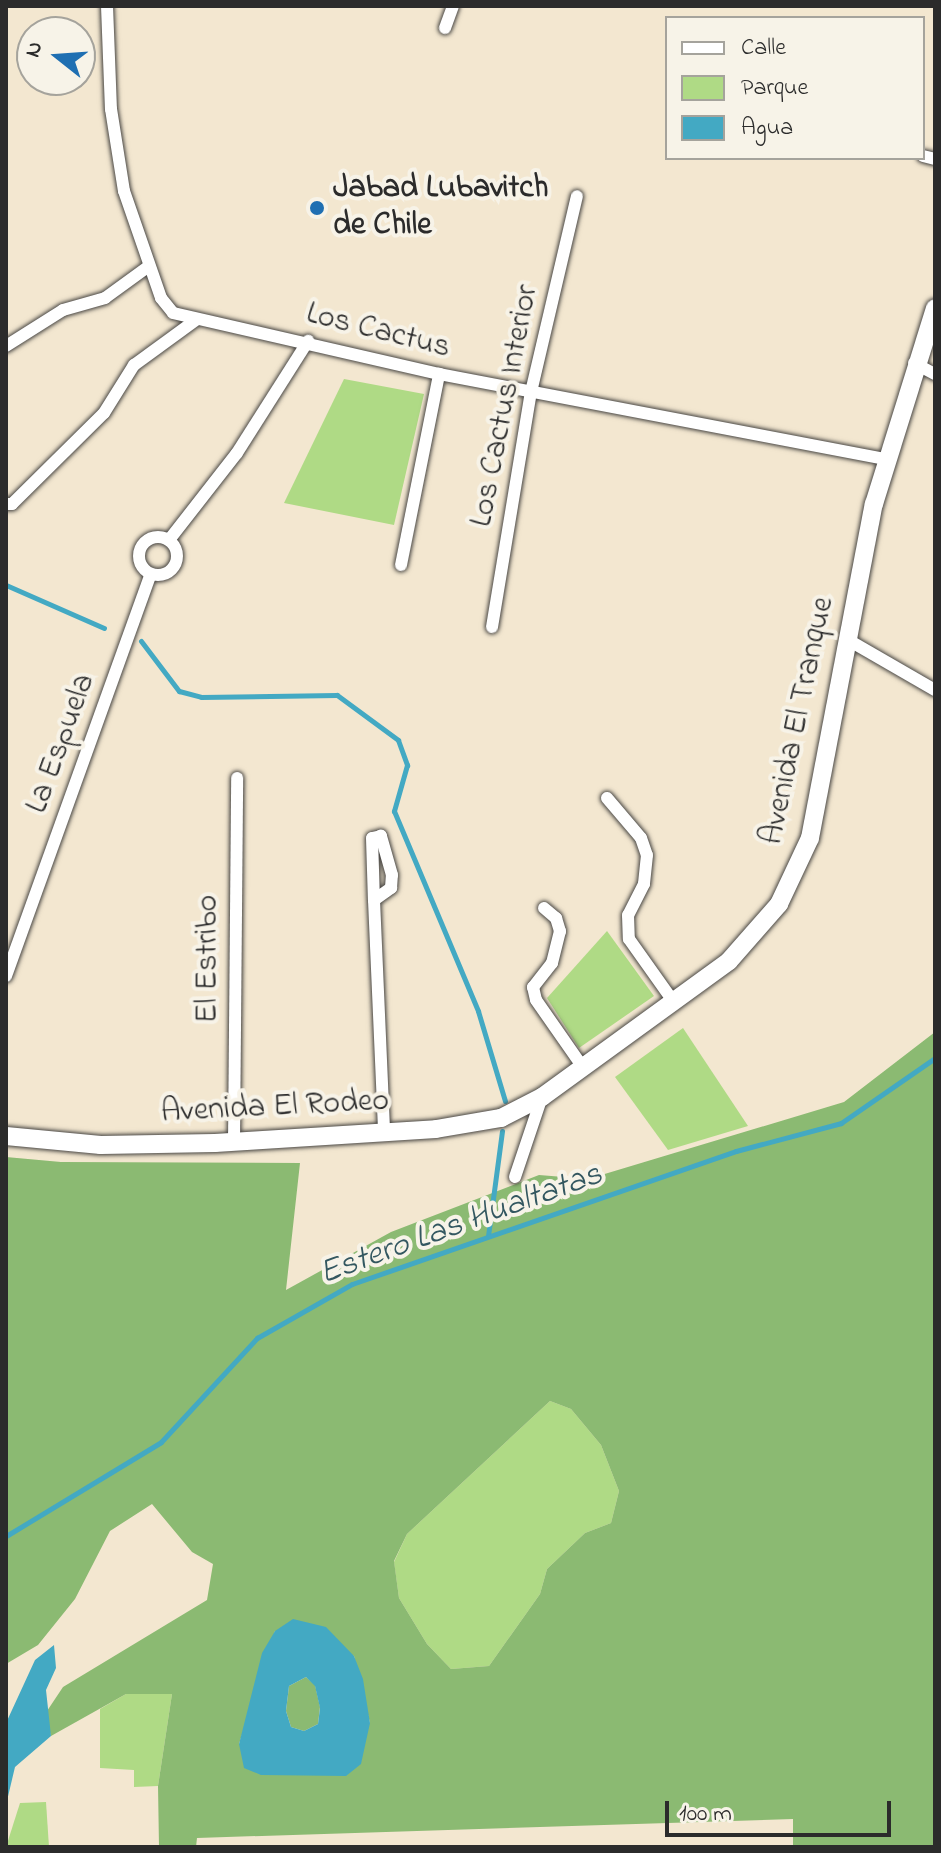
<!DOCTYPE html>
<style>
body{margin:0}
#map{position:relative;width:941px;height:1853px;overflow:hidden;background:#f3e7d0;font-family:"Indie Flower",sans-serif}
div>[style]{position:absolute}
.green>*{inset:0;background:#afda85}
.forest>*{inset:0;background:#8bba72}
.water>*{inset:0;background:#43a9c3}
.stream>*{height:5px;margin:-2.5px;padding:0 2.5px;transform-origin:2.5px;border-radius:2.5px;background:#43a9c3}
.roads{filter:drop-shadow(0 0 2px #494744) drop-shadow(0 0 2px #494744)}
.street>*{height:12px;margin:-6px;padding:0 6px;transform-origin:6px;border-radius:6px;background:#fff}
.street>.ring{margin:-6px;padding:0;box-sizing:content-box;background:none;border:12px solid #fff;border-radius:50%}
.secondary>*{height:18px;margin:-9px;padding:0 9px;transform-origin:9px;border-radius:9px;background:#fff}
.dots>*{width:22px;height:22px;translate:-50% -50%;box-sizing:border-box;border:4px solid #f7f3e8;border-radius:50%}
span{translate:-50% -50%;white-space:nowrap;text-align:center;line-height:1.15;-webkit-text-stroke:8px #f7f3e8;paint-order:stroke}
.poi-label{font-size:32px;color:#2b2b2b;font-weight:700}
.left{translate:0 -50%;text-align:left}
.street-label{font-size:32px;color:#2b2b2b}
.water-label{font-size:34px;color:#335760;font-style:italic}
.frame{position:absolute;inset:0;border:8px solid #2b2b2b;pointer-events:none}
.legend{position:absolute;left:665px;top:16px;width:260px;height:144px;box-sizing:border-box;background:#f7f3e8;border:2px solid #a5a39c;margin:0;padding:10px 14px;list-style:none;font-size:24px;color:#2b2b2b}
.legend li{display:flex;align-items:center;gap:16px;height:40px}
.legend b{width:40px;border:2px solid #a5a39c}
.north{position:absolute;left:16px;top:16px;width:80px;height:80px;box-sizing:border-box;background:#f7f3e8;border:2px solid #a5a39c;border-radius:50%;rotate:287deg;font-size:22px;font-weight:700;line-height:32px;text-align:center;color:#2b2b2b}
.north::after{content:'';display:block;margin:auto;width:28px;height:36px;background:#1f6fb2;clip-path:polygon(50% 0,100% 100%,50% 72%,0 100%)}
.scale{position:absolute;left:665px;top:1801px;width:226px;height:36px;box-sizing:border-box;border:4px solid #2b2b2b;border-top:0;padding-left:10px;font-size:24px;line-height:28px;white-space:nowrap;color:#2b2b2b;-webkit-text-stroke:6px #f7f3e8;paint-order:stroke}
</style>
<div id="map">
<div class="green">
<i style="clip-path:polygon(344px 379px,424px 394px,394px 525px,284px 503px)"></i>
<i style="clip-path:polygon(607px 931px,654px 996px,579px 1048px,547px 998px)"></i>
<i style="clip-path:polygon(683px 1028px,748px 1126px,668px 1150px,615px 1077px)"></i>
<i style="clip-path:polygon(550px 1401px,571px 1409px,601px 1445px,619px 1491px,611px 1523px,585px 1533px,547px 1569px,540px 1594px,489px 1666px,451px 1669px,427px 1644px,399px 1598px,394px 1562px,407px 1534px)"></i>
<i style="clip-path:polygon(126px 1694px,172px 1694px,158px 1786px,134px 1787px,134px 1770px,100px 1768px,100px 1709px)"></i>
<i style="clip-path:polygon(46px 1802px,49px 1847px,6px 1847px,20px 1803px)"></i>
</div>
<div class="forest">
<i style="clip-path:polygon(evenodd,935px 1032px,935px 1847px,793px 1847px,793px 1819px,197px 1838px,196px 1847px,159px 1847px,158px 1786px,172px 1694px,126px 1694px,51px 1736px,45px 1714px,63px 1687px,207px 1600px,213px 1564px,192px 1552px,152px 1504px,110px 1531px,75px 1599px,38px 1645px,6px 1664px,6px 1157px,61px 1162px,300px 1163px,286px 1290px,391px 1232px,539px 1175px,588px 1179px,844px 1102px,935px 1032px,550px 1401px,571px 1409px,601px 1445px,619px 1491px,611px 1523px,585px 1533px,547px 1569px,540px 1594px,489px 1666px,451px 1669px,427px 1644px,399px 1598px,394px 1561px,407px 1534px,550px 1401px,935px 1032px,275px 1631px,354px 1656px,370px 1723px,239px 1744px,275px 1631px)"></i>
<i style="clip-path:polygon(306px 1677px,315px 1685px,320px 1707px,318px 1724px,304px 1731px,291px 1727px,286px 1711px,289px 1686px)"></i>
</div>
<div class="water">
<i style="clip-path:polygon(evenodd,293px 1619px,326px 1627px,354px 1656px,363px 1679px,370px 1723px,361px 1764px,346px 1776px,261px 1775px,244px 1768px,239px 1744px,262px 1653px,275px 1631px,293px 1619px,306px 1677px,315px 1686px,320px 1708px,318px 1724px,304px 1731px,291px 1727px,286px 1711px,289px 1686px,306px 1677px)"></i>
<i style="clip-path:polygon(54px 1645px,56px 1668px,46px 1690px,51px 1736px,15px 1767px,6px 1805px,6px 1723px,35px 1660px)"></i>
</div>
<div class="stream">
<i style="left:6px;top:585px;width:107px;rotate:23.7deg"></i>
<i style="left:141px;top:641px;width:63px;rotate:52.8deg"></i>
<i style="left:179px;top:691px;width:23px;rotate:15deg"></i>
<i style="left:201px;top:697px;width:136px;rotate:-0.8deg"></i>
<i style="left:337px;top:695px;width:76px;rotate:36.4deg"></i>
<i style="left:398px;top:740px;width:27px;rotate:70deg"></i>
<i style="left:407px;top:765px;width:48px;rotate:105.8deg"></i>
<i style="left:394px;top:811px;width:217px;rotate:67.2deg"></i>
<i style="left:478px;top:1011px;width:94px;rotate:73.3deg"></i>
<i style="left:488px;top:1236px;width:106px;rotate:-82.4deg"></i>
<i style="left:6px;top:1536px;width:181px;rotate:-31.2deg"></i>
<i style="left:161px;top:1442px;width:142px;rotate:-47.3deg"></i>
<i style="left:257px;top:1338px;width:109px;rotate:-29.6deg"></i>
<i style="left:352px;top:1284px;width:406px;rotate:-19.1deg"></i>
<i style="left:736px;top:1151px;width:109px;rotate:-14.9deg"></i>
<i style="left:841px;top:1123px;width:114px;rotate:-34.7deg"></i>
</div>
<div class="roads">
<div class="street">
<i style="left:107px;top:6px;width:103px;rotate:87.8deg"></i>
<i style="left:111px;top:109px;width:83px;rotate:81deg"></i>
<i style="left:124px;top:191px;width:113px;rotate:70.9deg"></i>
<i style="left:161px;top:298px;width:19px;rotate:51deg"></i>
<i style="left:173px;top:313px;width:273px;rotate:12.9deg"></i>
<i style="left:439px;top:374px;width:454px;rotate:10.8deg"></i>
<i style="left:445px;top:28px;width:23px;rotate:-70deg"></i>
<i style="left:923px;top:156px;width:12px;rotate:14deg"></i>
<i style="left:6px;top:346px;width:67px;rotate:-32.3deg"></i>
<i style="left:63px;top:310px;width:44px;rotate:-15.9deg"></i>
<i style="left:105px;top:298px;width:54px;rotate:-36deg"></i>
<i style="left:914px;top:363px;width:24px;rotate:28deg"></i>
<i style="left:6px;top:504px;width:6px"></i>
<i style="left:12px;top:504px;width:129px;rotate:-44.7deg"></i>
<i style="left:104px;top:413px;width:57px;rotate:-58deg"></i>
<i style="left:134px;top:365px;width:77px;rotate:-36deg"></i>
<i class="ring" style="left:139px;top:537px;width:26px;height:26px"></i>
<i style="left:169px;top:540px;width:110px;rotate:-52deg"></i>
<i style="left:237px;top:453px;width:133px;rotate:-57.6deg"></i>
<i style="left:401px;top:565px;width:195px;rotate:-78.7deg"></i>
<i style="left:492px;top:627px;width:238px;rotate:-80.6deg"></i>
<i style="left:531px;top:392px;width:201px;rotate:-76.8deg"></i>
<i style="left:850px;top:641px;width:98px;rotate:30deg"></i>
<i style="left:607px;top:798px;width:52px;rotate:49.6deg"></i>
<i style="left:641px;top:838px;width:18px;rotate:71deg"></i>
<i style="left:647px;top:855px;width:29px;rotate:96deg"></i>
<i style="left:644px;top:884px;width:35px;rotate:117deg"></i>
<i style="left:628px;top:915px;width:24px;rotate:88deg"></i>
<i style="left:629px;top:939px;width:76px;rotate:54.6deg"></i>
<i style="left:374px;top:900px;width:21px;rotate:-35deg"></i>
<i style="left:391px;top:888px;width:13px;rotate:-86deg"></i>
<i style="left:392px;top:875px;width:41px;rotate:-105.8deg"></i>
<i style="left:381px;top:836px;width:9px;rotate:167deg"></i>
<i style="left:372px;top:838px;width:62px;rotate:88.2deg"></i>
<i style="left:374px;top:900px;width:233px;rotate:87.5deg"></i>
<i style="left:544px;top:908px;width:16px;rotate:40deg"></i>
<i style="left:556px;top:918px;width:14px;rotate:73deg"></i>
<i style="left:560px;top:931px;width:33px;rotate:104deg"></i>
<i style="left:552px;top:963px;width:31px;rotate:128deg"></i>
<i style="left:533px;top:987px;width:13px;rotate:77deg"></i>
<i style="left:536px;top:1000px;width:80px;rotate:55.1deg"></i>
<i style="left:6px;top:976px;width:427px;rotate:-70.2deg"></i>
<i style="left:234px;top:1142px;width:364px;rotate:-89.5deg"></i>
<i style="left:515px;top:1177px;width:84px;rotate:-71.4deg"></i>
</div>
<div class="secondary">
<i style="left:6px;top:1136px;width:95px;rotate:5.4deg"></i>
<i style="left:101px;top:1145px;width:114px;rotate:-1deg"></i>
<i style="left:215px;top:1143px;width:221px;rotate:-3.6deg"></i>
<i style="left:436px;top:1129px;width:66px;rotate:-9.6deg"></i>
<i style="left:501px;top:1118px;width:46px;rotate:-27.1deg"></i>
<i style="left:542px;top:1097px;width:231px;rotate:-36deg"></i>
<i style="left:729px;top:961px;width:76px;rotate:-48.7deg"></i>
<i style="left:779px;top:904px;width:73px;rotate:-64.8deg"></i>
<i style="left:810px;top:838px;width:340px;rotate:-79.2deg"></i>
<i style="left:874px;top:504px;width:205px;rotate:-72.7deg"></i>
</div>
</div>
<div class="dots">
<i style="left:317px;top:208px;background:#1f6fb2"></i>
</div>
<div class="poi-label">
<span class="left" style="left:333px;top:208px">Jabad Lubavitch<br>de Chile</span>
</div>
<div class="street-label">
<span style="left:378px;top:332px;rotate:14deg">Los Cactus</span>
<span style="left:506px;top:406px;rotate:-79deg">Los Cactus Interior</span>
<span style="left:799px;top:721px;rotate:-78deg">Avenida El Tranque</span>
<span style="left:62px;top:744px;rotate:-70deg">La Espuela</span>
<span style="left:209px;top:959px;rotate:-90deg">El Estribo</span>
<span style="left:275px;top:1108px;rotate:-3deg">Avenida El Rodeo</span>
</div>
<div class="water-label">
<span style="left:461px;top:1225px;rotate:-20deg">Estero Las Hualtatas</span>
</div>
<div class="frame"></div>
<ul class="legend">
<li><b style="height:10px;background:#fff"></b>Calle</li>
<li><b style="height:22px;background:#afda85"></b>Parque</li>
<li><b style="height:22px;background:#43a9c3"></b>Agua</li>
</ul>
<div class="north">N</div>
<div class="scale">100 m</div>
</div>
